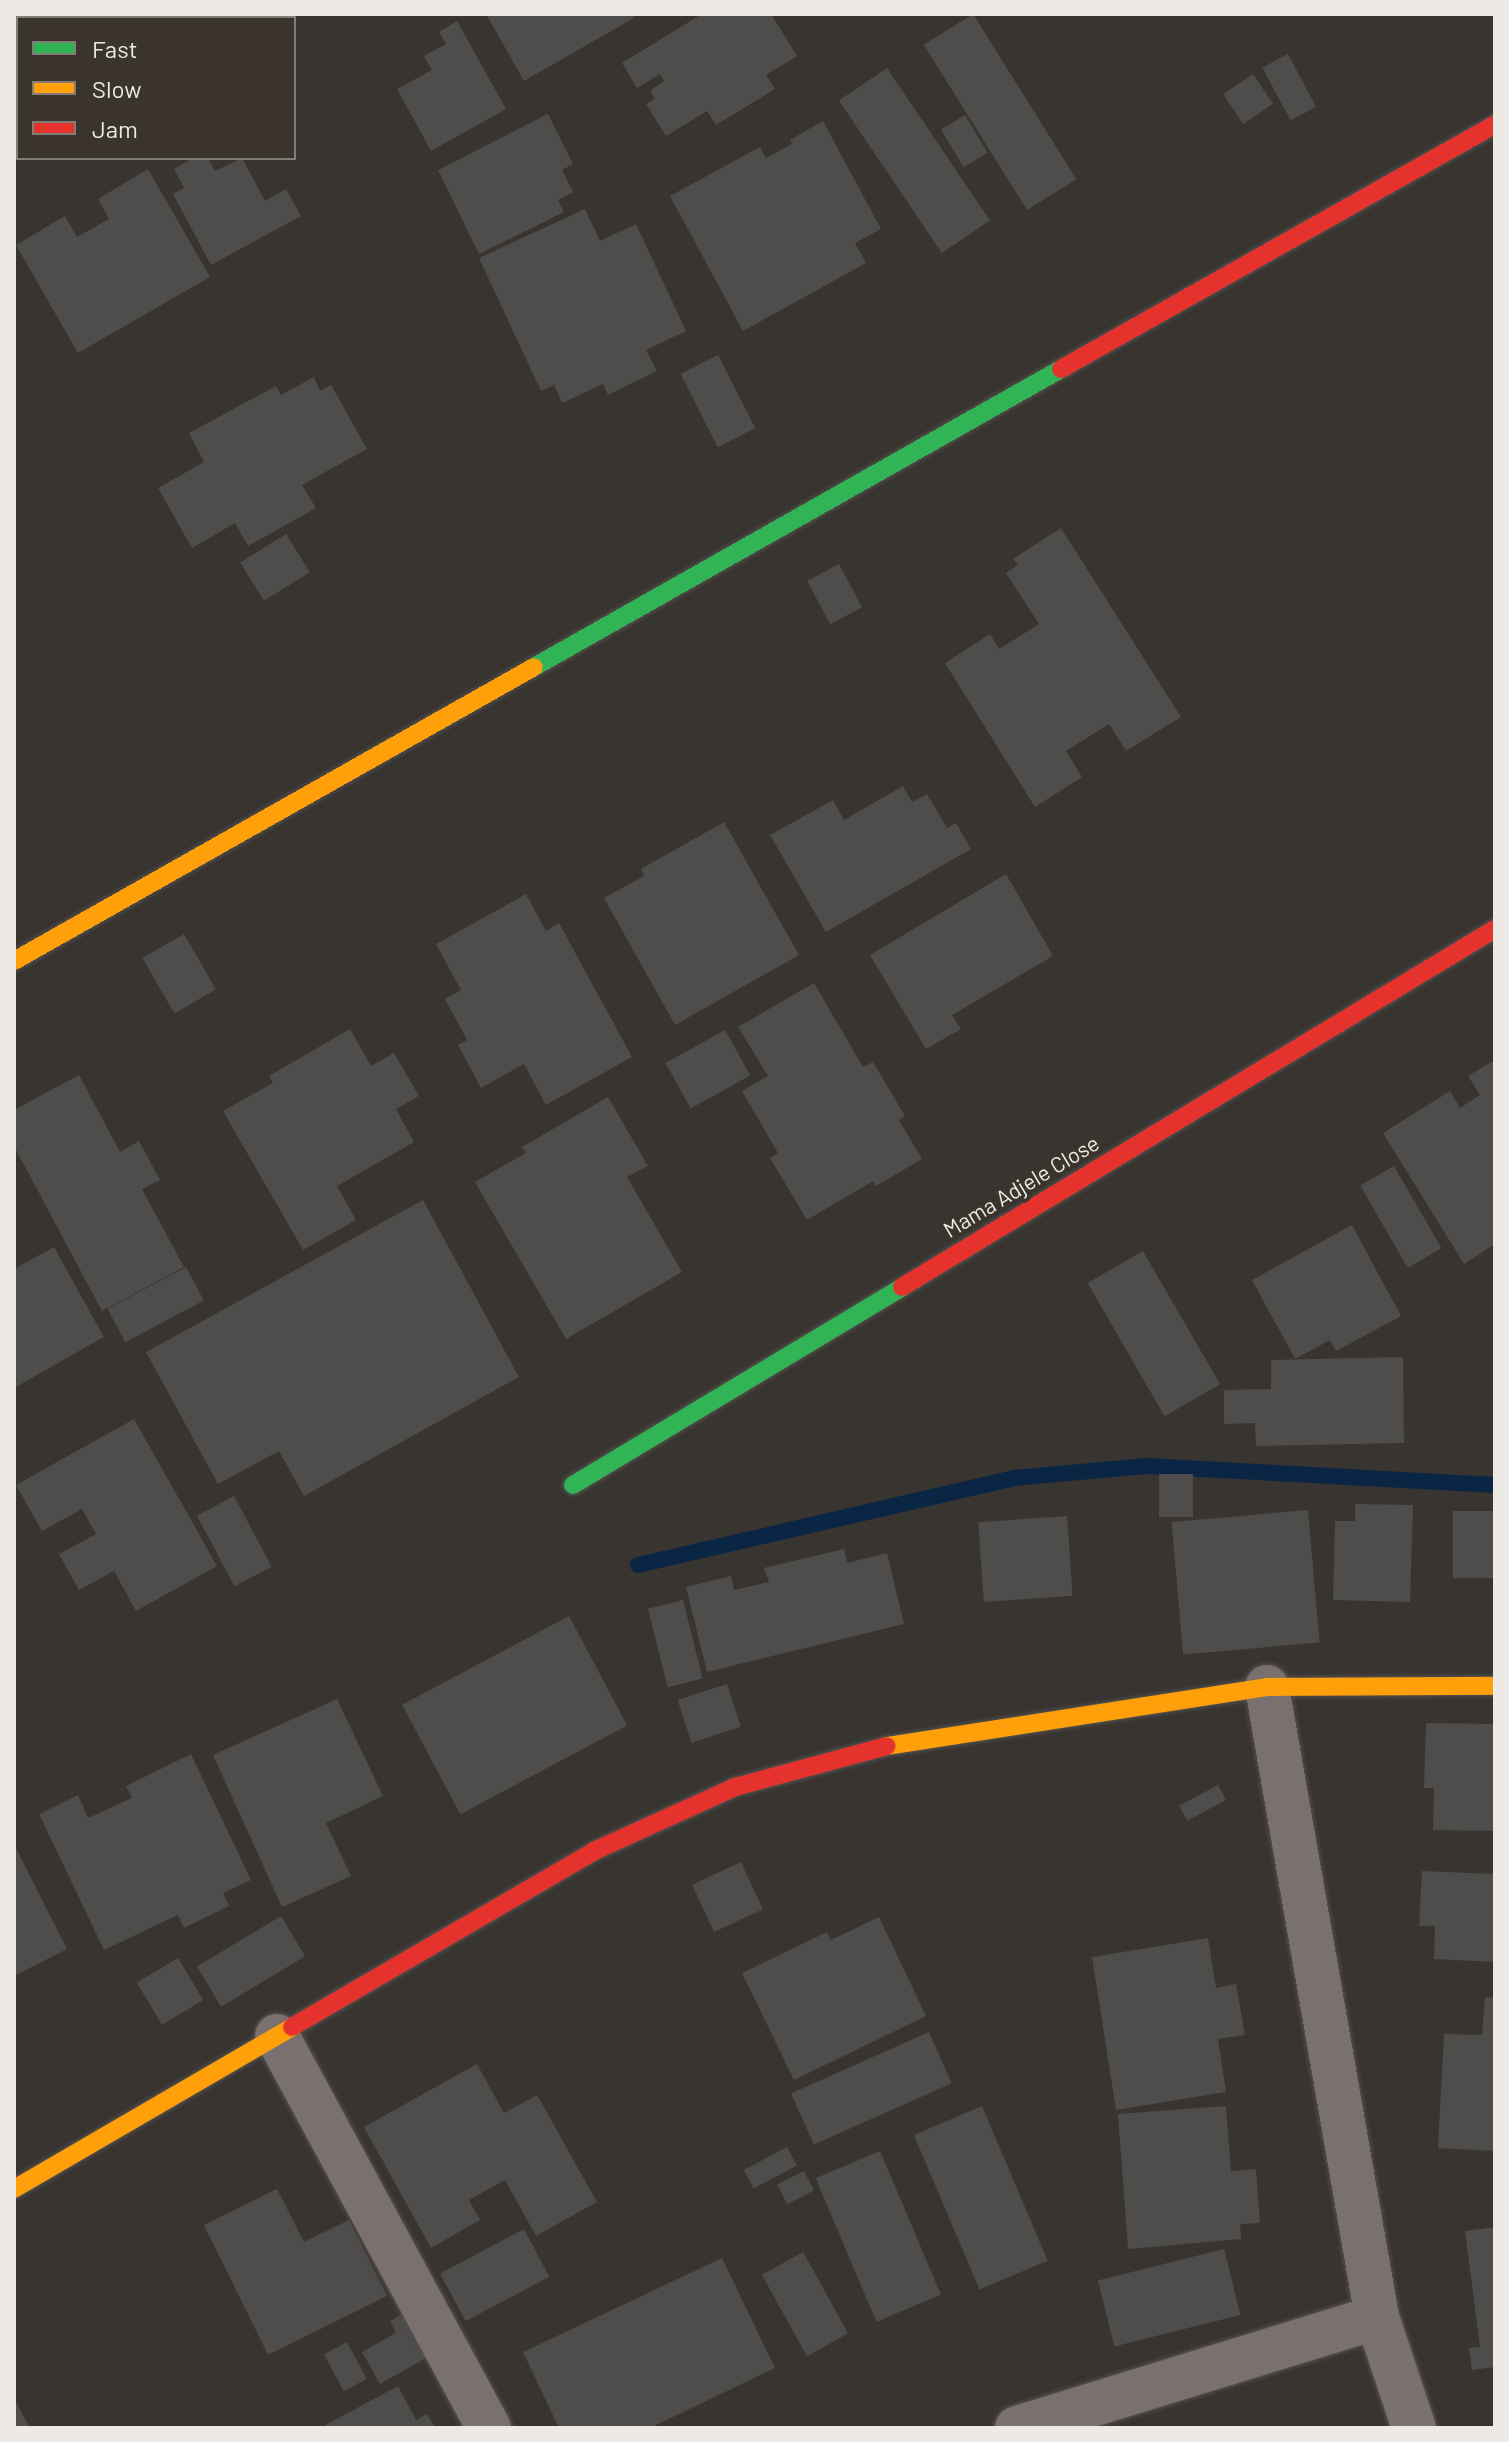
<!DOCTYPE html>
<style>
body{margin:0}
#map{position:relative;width:1509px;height:2442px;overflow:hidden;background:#383430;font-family:Barlow,sans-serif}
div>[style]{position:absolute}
.stream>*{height:16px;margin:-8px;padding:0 8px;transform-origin:8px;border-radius:8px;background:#0b2545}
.building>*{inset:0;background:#4f4c4c;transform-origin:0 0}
.roads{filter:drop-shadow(0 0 2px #54514e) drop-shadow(0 0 2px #54514e)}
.street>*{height:44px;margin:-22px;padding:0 22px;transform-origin:22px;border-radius:22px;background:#79706f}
.fast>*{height:18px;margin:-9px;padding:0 9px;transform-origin:9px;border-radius:9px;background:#30b455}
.slow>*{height:18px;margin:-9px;padding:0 9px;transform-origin:9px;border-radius:9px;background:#ff9f0a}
.jam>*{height:18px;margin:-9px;padding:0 9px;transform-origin:9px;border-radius:9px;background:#e5322d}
.rail>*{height:6px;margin-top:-3px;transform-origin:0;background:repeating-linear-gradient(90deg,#6e6966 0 12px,transparent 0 18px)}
span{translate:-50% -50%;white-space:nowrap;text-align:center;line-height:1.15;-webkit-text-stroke:8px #3b342d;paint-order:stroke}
.street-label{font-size:22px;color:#ede9e5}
.frame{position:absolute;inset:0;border:16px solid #ede9e5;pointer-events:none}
.legend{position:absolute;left:16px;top:16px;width:280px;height:144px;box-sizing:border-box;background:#3b342d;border:2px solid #827c77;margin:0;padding:10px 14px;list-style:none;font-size:24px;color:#ede9e5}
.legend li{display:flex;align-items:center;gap:16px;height:40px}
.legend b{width:40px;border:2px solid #827c77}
</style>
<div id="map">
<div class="stream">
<i style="left:638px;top:1565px;width:386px;rotate:-13deg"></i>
<i style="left:1014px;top:1478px;width:133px;rotate:-5.2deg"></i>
<i style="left:1146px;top:1466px;width:350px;rotate:3.1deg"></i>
</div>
<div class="building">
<i style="clip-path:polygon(486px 14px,632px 14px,634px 18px,524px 81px)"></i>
<i style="clip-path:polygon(702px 14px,771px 14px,797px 56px,766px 75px,775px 89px,716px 125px,707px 111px,666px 136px,646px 104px,655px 99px,650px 91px,664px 81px,660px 74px,637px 88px,622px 63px)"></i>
<i style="left:973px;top:14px;width:195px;height:58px;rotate:58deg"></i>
<i style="clip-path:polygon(457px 21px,506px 109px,431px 151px,397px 89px,432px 70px,424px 56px,446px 44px,439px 32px)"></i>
<i style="left:1288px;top:54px;width:60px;height:29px;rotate:62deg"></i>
<i style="left:887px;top:68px;width:184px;height:58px;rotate:56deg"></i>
<i style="left:1253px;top:74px;width:36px;height:36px;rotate:56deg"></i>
<i style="clip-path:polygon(548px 114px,573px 164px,562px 170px,573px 192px,558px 200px,564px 212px,479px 254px,438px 170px)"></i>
<i style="left:965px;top:115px;width:44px;height:28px;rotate:59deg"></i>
<i style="clip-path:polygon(823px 121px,881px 229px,855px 243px,866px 263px,743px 331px,670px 196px,760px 147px,766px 158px,792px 144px,790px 140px)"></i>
<i style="clip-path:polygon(193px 158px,208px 158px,215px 171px,242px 158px,265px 201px,286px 189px,301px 216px,211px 265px,173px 194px,184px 188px,174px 169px)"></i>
<i style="clip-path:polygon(148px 169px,210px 277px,78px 353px,16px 245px,65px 216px,77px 237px,109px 219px,98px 199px)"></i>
<i style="clip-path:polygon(585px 209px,600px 241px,636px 224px,686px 331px,646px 350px,657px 371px,608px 395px,603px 384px,562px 403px,554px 385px,541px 391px,479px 258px)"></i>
<i style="left:718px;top:355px;width:82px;height:42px;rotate:63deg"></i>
<i style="clip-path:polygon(314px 377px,320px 391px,331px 385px,367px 449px,302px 485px,316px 508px,248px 546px,235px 523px,192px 548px,158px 488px,204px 462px,189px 433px,276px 386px,281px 395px)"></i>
<i style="clip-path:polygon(1061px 528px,1181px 717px,1126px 751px,1109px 724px,1066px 751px,1082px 777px,1035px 807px,945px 663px,990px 634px,999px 649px,1039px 624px,1006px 573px,1018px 565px,1013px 559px)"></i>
<i style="left:286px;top:534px;width:45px;height:54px;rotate:58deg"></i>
<i style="left:839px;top:564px;width:49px;height:36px;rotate:62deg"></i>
<i style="clip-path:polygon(903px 786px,912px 802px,927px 794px,947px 828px,956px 823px,971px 849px,826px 932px,770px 835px,833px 800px,844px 820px)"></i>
<i style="clip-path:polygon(724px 822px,799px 955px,675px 1025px,604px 898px,644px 876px,641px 869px)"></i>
<i style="clip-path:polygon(1006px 874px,1053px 956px,952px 1015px,961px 1029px,926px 1049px,870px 955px)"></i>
<i style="clip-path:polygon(526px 894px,546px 931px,559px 923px,632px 1057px,546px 1105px,524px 1064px,481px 1088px,458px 1045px,467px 1040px,445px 999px,461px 990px,436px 944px)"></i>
<i style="left:184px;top:934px;width:64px;height:48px;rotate:60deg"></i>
<i style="clip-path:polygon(814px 983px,863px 1067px,873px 1062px,905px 1116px,899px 1120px,922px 1159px,876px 1186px,873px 1181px,807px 1220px,770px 1158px,778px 1153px,742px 1091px,768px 1076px,738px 1027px)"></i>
<i style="clip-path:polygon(350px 1029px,371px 1066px,394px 1053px,419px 1096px,396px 1109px,414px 1142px,337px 1186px,356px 1220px,303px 1250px,223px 1111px,273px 1083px,269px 1076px)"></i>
<i style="left:725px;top:1030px;width:52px;height:68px;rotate:61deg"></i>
<i style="clip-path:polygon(1495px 1060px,1495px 1244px,1464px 1264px,1383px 1133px,1450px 1091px,1460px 1108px,1480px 1095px,1468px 1076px)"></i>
<i style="clip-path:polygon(79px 1075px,120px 1152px,139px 1141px,160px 1180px,142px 1189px,184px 1267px,102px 1311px,14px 1146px,14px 1110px)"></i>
<i style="clip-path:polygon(608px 1097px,648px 1166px,627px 1177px,682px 1272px,566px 1339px,475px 1182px,526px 1153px,522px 1147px)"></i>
<i style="left:1394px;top:1166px;width:95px;height:39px;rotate:60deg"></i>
<i style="clip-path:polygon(423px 1200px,519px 1377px,304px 1496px,279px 1451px,218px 1484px,146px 1352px)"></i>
<i style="clip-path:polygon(1352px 1225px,1401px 1316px,1336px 1351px,1330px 1340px,1295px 1359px,1252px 1280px)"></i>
<i style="clip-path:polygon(54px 1247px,104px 1337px,14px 1388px,14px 1269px)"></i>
<i style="left:1143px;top:1251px;width:154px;height:64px;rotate:60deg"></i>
<i style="left:186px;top:1267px;width:38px;height:89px;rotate:62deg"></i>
<i style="clip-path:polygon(1403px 1357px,1404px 1443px,1256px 1446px,1255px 1423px,1224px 1424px,1224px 1390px,1271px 1389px,1271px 1360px)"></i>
<i style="clip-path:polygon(134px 1419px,217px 1566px,136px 1611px,114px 1571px,79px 1590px,59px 1554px,96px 1534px,82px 1509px,42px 1531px,16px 1485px)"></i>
<i style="left:1159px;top:1474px;width:34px;height:43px"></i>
<i style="left:234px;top:1496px;width:80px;height:42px;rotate:62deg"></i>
<i style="clip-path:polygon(1355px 1504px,1413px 1505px,1410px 1602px,1333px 1600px,1335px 1521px,1355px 1521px)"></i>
<i style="left:1308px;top:1510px;width:133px;height:137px;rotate:85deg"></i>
<i style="left:1453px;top:1511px;width:42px;height:67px"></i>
<i style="left:1067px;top:1516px;width:80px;height:89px;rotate:86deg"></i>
<i style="clip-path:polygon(844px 1549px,847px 1563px,887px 1553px,904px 1624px,707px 1672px,686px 1587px,731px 1576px,734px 1590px,769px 1582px,764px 1568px)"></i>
<i style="left:683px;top:1600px;width:81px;height:36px;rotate:76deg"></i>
<i style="left:569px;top:1616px;width:124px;height:189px;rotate:62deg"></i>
<i style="left:727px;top:1684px;width:45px;height:52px;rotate:72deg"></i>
<i style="clip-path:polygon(337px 1699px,383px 1796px,326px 1823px,351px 1876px,282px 1907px,213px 1755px)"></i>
<i style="clip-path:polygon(1426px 1723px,1495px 1724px,1495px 1831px,1433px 1830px,1434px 1788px,1424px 1788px)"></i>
<i style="clip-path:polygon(191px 1754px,251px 1880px,223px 1893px,229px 1906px,184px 1928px,178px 1915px,104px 1950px,39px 1814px,78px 1795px,88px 1818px,132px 1798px,126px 1786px)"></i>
<i style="left:1218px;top:1785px;width:17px;height:44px;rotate:62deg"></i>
<i style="clip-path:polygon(14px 1844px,67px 1949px,14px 1976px)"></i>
<i style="left:741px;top:1862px;width:52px;height:54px;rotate:65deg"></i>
<i style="clip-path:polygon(1422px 1871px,1495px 1874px,1495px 1962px,1434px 1959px,1435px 1926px,1419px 1926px)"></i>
<i style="left:281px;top:1916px;width:47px;height:98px;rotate:59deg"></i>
<i style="clip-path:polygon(879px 1917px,926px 2016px,794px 2080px,742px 1973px,827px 1932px,831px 1940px)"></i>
<i style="clip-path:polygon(1208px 1938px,1216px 1988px,1236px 1984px,1245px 2035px,1218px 2039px,1226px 2092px,1116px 2110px,1092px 1957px)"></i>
<i style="left:178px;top:1958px;width:49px;height:48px;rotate:59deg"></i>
<i style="clip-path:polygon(1485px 1997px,1495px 1998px,1495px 2151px,1438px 2148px,1444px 2034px,1482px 2035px)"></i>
<i style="left:929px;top:2032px;width:56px;height:151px;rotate:66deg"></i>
<i style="clip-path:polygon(477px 2064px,504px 2113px,537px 2095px,597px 2202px,536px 2236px,505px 2180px,469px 2200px,480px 2220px,431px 2248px,364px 2127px)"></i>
<i style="left:982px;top:2106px;width:168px;height:74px;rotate:67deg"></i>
<i style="clip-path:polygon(1226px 2106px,1231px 2171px,1256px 2169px,1260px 2223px,1240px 2224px,1241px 2239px,1128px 2249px,1118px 2114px)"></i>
<i style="left:787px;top:2147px;width:21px;height:49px;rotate:62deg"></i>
<i style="left:880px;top:2151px;width:156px;height:70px;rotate:67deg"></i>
<i style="left:804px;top:2171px;width:22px;height:30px;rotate:63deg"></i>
<i style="clip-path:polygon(277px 2189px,304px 2242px,349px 2220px,387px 2296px,268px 2355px,204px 2225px)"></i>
<i style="clip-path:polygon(1495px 2227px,1495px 2367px,1472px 2370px,1469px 2348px,1480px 2347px,1465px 2231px)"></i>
<i style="left:524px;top:2229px;width:54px;height:95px;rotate:62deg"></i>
<i style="left:1224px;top:2249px;width:68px;height:130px;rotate:76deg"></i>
<i style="left:803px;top:2252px;width:93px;height:47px;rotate:61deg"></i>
<i style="clip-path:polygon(722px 2258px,775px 2368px,650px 2428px,559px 2428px,523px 2352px)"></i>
<i style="clip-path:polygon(404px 2313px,428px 2357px,380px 2384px,362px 2352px,396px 2333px,390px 2321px)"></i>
<i style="left:347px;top:2342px;width:42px;height:26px;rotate:62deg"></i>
<i style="clip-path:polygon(398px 2386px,416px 2420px,427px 2414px,435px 2428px,320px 2428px)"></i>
<i style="clip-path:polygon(14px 2398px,30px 2428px,14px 2428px)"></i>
</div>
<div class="roads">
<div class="street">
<i style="left:230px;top:18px;width:8px;rotate:-30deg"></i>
<i style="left:14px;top:133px;width:4px;rotate:-27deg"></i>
<i style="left:1267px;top:1687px;width:640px;rotate:80.1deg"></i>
<i style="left:1377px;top:2317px;width:117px;rotate:71.6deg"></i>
<i style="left:277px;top:2036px;width:446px;rotate:61.6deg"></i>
<i style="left:1017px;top:2428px;width:377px;rotate:-17.1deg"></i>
</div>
<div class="fast">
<i style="left:534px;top:667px;width:605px;rotate:-29.49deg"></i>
<i style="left:573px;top:1485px;width:384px;rotate:-31deg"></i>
</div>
<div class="slow">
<i style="left:14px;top:961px;width:597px;rotate:-29.48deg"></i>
<i style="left:887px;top:1746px;width:385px;rotate:-8.8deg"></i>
<i style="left:1267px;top:1687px;width:228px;rotate:-0.3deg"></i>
<i style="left:14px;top:2189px;width:322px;rotate:-30.2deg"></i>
</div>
<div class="jam">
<i style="left:1061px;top:369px;width:498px;rotate:-29.4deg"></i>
<i style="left:902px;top:1287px;width:693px;rotate:-31.12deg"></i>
<i style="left:292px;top:2027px;width:350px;rotate:-30.2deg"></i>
<i style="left:594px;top:1851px;width:155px;rotate:-24.4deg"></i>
<i style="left:735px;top:1787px;width:157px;rotate:-15.1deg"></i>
</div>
</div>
<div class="rail">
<i style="left:96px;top:18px;width:8px;rotate:-30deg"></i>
<i style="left:14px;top:63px;width:4px;rotate:-27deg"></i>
</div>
<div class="street-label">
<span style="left:1021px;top:1186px;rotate:-31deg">Mama Adjele Close</span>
</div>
<div class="frame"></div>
<ul class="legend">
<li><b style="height:10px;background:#30b455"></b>Fast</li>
<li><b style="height:10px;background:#ff9f0a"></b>Slow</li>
<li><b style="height:10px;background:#e5322d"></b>Jam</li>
</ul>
</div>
